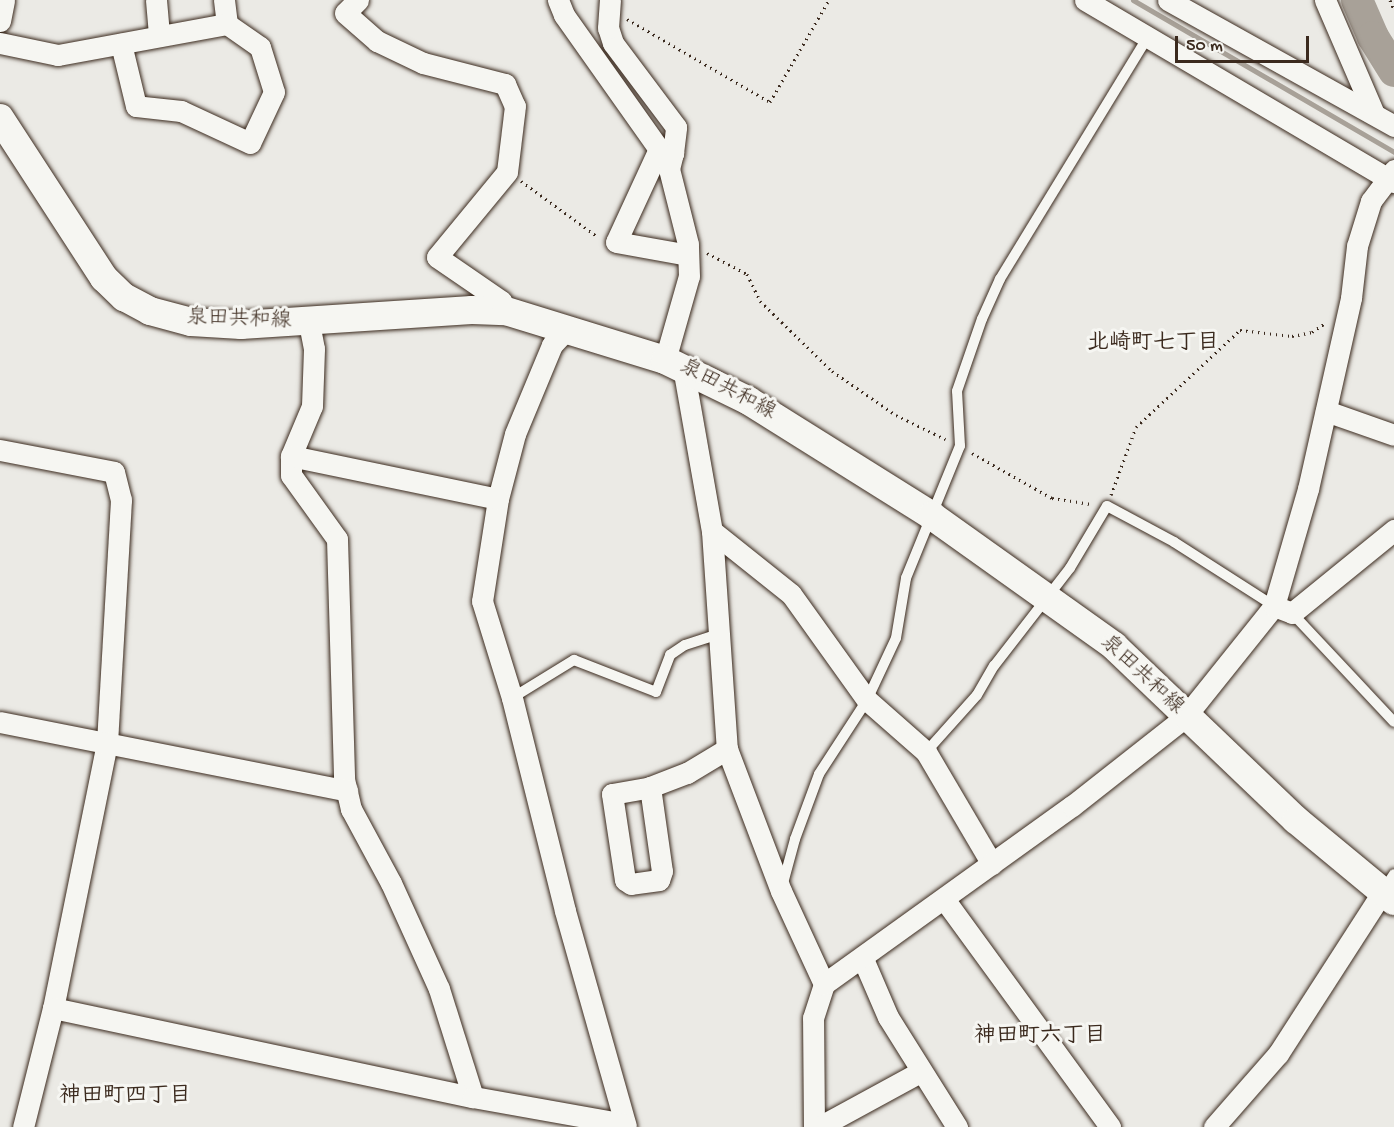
<!DOCTYPE html>
<meta charset="utf-8">
<style>
body{margin:0}
#map{position:relative;width:1394px;height:1127px;overflow:hidden;background:#ebeae5;font-family:"Gochi Hand","Klee One",sans-serif}
div>[style]{position:absolute}
.stream>*{height:5px;margin:-2.5px;padding:0 2.5px;transform-origin:2.5px;border-radius:2.5px;background:#a8a198}
.river>*{height:32px;margin:-16px;padding:0 16px;transform-origin:16px;border-radius:16px;background:#a8a198}
.path>*{height:3px;margin-top:-1.5px;transform-origin:0;background:repeating-linear-gradient(90deg,#3b2a1e 0 1.5px,transparent 0 6px)}
.roads{filter:drop-shadow(0 0 2px #3b2a1e) drop-shadow(0 0 2px #3b2a1e)}
.service>*{height:10px;margin:-5px;padding:0 5px;transform-origin:5px;border-radius:5px;background:#f6f6f2}
.minor>*{height:21px;margin:-10.5px;padding:0 10.5px;transform-origin:10.5px;border-radius:10.5px;background:#f6f6f2}
.secondary>*{height:28px;margin:-14px;padding:0 14px;transform-origin:14px;border-radius:14px;background:#f6f6f2}
span{translate:-50% -50%;white-space:nowrap;text-align:center;line-height:1.15;-webkit-text-stroke:6px #f6f6f2;paint-order:stroke}
.street-label{font-size:21px;color:#3b2a1e}
.neighbourhood-label{font-size:22px;color:#3b2a1e;font-weight:700}
.scale{position:absolute;left:1175px;top:36px;width:134px;height:27px;box-sizing:border-box;border:3px solid #3b2a1e;border-top:0;padding-left:8px;font-size:18px;line-height:21px;white-space:nowrap;color:#3b2a1e;-webkit-text-stroke:4px #f6f6f2;paint-order:stroke}
</style>
<div id="map">
<div class="stream">
<i style="left:1133px;top:0;width:302px;rotate:30.2deg"></i>
</div>
<div class="river">
<i style="left:1357px;top:0;width:40px;rotate:66.6deg"></i>
<i style="left:1373px;top:37px;width:40px;rotate:58deg"></i>
</div>
<div class="path">
<i style="left:1390px;top:0;width:11px;rotate:68deg"></i>
<i style="left:627px;top:19px;width:165px;rotate:30.1deg"></i>
<i style="left:770px;top:102px;width:118px;rotate:-60deg"></i>
<i style="left:521px;top:181px;width:95px;rotate:36deg"></i>
<i style="left:707px;top:253px;width:45px;rotate:27.7deg"></i>
<i style="left:747px;top:274px;width:30px;rotate:64deg"></i>
<i style="left:760px;top:301px;width:100px;rotate:44.2deg"></i>
<i style="left:832px;top:371px;width:78px;rotate:34.5deg"></i>
<i style="left:896px;top:415px;width:55px;rotate:26.1deg"></i>
<i style="left:972px;top:453px;width:92px;rotate:29.4deg"></i>
<i style="left:1052px;top:498px;width:40px;rotate:8.5deg"></i>
<i style="left:1111px;top:495px;width:72px;rotate:-69.8deg"></i>
<i style="left:1136px;top:427px;width:142px;rotate:-43deg"></i>
<i style="left:1240px;top:330px;width:52px;rotate:6.6deg"></i>
<i style="left:1292px;top:336px;width:20px;rotate:-11deg"></i>
<i style="left:1312px;top:332px;width:14px;rotate:-34deg"></i>
</div>
<div class="roads">
<div class="service">
<i style="left:1292px;top:613px;width:149px;rotate:46.9deg"></i>
<i style="left:512px;top:698px;width:73px;rotate:-31.5deg"></i>
<i style="left:574px;top:660px;width:88px;rotate:21.3deg"></i>
<i style="left:656px;top:692px;width:40px;rotate:-69deg"></i>
<i style="left:670px;top:655px;width:18px;rotate:-34deg"></i>
<i style="left:685px;top:645px;width:36px;rotate:-18deg"></i>
<i style="left:926px;top:752px;width:76px;rotate:-48.2deg"></i>
<i style="left:977px;top:695px;width:34px;rotate:-60deg"></i>
<i style="left:994px;top:666px;width:124px;rotate:-52.2deg"></i>
<i style="left:1070px;top:568px;width:72px;rotate:-59.2deg"></i>
<i style="left:1107px;top:506px;width:76px;rotate:28.2deg"></i>
<i style="left:1174px;top:542px;width:119px;rotate:32.6deg"></i>
<i style="left:782px;top:887px;width:50px;rotate:-74.8deg"></i>
<i style="left:795px;top:839px;width:69px;rotate:-69.7deg"></i>
<i style="left:819px;top:774px;width:88px;rotate:-57deg"></i>
<i style="left:867px;top:700px;width:68px;rotate:-64.9deg"></i>
<i style="left:896px;top:638px;width:61px;rotate:-80.5deg"></i>
<i style="left:906px;top:578px;width:143px;rotate:-67.8deg"></i>
<i style="left:960px;top:446px;width:55px;rotate:-93.1deg"></i>
<i style="left:957px;top:391px;width:76px;rotate:-70.9deg"></i>
<i style="left:982px;top:319px;width:44px;rotate:-65.8deg"></i>
<i style="left:1000px;top:279px;width:284px;rotate:-58.6deg"></i>
<i style="left:1383px;top:891px;width:20px;rotate:-57deg"></i>
</div>
<div class="minor">
<i style="left:156px;top:0;width:36px;rotate:85deg"></i>
<i style="left:224px;top:0;width:24px;rotate:83deg"></i>
<i style="left:358px;top:0;width:18px;rotate:135deg"></i>
<i style="left:345px;top:13px;width:43px;rotate:41.2deg"></i>
<i style="left:377px;top:41px;width:51px;rotate:25.6deg"></i>
<i style="left:423px;top:63px;width:85px;rotate:14.4deg"></i>
<i style="left:505px;top:84px;width:24px;rotate:66deg"></i>
<i style="left:515px;top:106px;width:66px;rotate:96.9deg"></i>
<i style="left:507px;top:172px;width:110px;rotate:129.5deg"></i>
<i style="left:437px;top:257px;width:78px;rotate:34.5deg"></i>
<i style="left:501px;top:301px;width:11px;rotate:63deg"></i>
<i style="left:558px;top:0;width:16px;rotate:68deg"></i>
<i style="left:564px;top:15px;width:164px;rotate:54.7deg"></i>
<i style="left:659px;top:149px;width:15px;rotate:16deg"></i>
<i style="left:673px;top:153px;width:26px;rotate:-83deg"></i>
<i style="left:676px;top:127px;width:105px;rotate:-126.9deg"></i>
<i style="left:613px;top:43px;width:16px;rotate:-108deg"></i>
<i style="left:608px;top:28px;width:28px;rotate:-86deg"></i>
<i style="left:1085px;top:0;width:359px;rotate:30.5deg"></i>
<i style="left:1168px;top:0;width:259px;rotate:29.1deg"></i>
<i style="left:1325px;top:0;width:124px;rotate:66.7deg"></i>
<i style="left:0;top:21px;width:21px;rotate:-79deg"></i>
<i style="left:0;top:43px;width:59px;rotate:11.7deg"></i>
<i style="left:58px;top:55px;width:172px;rotate:-10.4deg"></i>
<i style="left:227px;top:24px;width:40px;rotate:34.9deg"></i>
<i style="left:260px;top:47px;width:47px;rotate:72.7deg"></i>
<i style="left:274px;top:92px;width:56px;rotate:115.2deg"></i>
<i style="left:250px;top:143px;width:76px;rotate:-155.1deg"></i>
<i style="left:181px;top:111px;width:45px;rotate:-173.7deg"></i>
<i style="left:136px;top:106px;width:64px;rotate:-103.6deg"></i>
<i style="left:659px;top:149px;width:102px;rotate:114.8deg"></i>
<i style="left:616px;top:242px;width:73px;rotate:10.2deg"></i>
<i style="left:309px;top:323px;width:26px;rotate:79deg"></i>
<i style="left:314px;top:349px;width:57px;rotate:92deg"></i>
<i style="left:312px;top:406px;width:54px;rotate:112.8deg"></i>
<i style="left:291px;top:456px;width:19px;rotate:90deg"></i>
<i style="left:291px;top:475px;width:79px;rotate:54.3deg"></i>
<i style="left:337px;top:539px;width:240px;rotate:88.3deg"></i>
<i style="left:344px;top:779px;width:31px;rotate:77deg"></i>
<i style="left:351px;top:809px;width:84px;rotate:61.6deg"></i>
<i style="left:391px;top:883px;width:116px;rotate:65.6deg"></i>
<i style="left:439px;top:989px;width:113px;rotate:72.5deg"></i>
<i style="left:565px;top:331px;width:19px;rotate:133deg"></i>
<i style="left:552px;top:345px;width:96px;rotate:112.6deg"></i>
<i style="left:515px;top:434px;width:67px;rotate:104.7deg"></i>
<i style="left:498px;top:499px;width:103px;rotate:98.9deg"></i>
<i style="left:482px;top:601px;width:102px;rotate:72.8deg"></i>
<i style="left:512px;top:698px;width:219px;rotate:76deg"></i>
<i style="left:565px;top:911px;width:224px;rotate:74.2deg"></i>
<i style="left:665px;top:360px;width:87px;rotate:-74.1deg"></i>
<i style="left:689px;top:276px;width:32px;rotate:-92deg"></i>
<i style="left:688px;top:244px;width:77px;rotate:-104.2deg"></i>
<i style="left:669px;top:169px;width:16px;rotate:-76deg"></i>
<i style="left:683px;top:367px;width:167px;rotate:80deg"></i>
<i style="left:712px;top:531px;width:219px;rotate:86.1deg"></i>
<i style="left:727px;top:749px;width:152px;rotate:69.2deg"></i>
<i style="left:781px;top:891px;width:102px;rotate:65.2deg"></i>
<i style="left:1326px;top:411px;width:72px;rotate:19.4deg"></i>
<i style="left:0;top:450px;width:116px;rotate:10.9deg"></i>
<i style="left:114px;top:472px;width:29px;rotate:76deg"></i>
<i style="left:121px;top:500px;width:243px;rotate:93.3deg"></i>
<i style="left:107px;top:743px;width:270px;rotate:101.5deg"></i>
<i style="left:53px;top:1008px;width:123px;rotate:104.1deg"></i>
<i style="left:291px;top:456px;width:211px;rotate:11.7deg"></i>
<i style="left:712px;top:531px;width:101px;rotate:38.6deg"></i>
<i style="left:791px;top:594px;width:130px;rotate:54.4deg"></i>
<i style="left:867px;top:700px;width:79px;rotate:41.4deg"></i>
<i style="left:926px;top:752px;width:130px;rotate:59.5deg"></i>
<i style="left:1274px;top:606px;width:19px;rotate:21deg"></i>
<i style="left:1292px;top:613px;width:132px;rotate:-39.1deg"></i>
<i style="left:0;top:722px;width:354px;rotate:11.2deg"></i>
<i style="left:650px;top:787px;width:85px;rotate:81.9deg"></i>
<i style="left:662px;top:871px;width:9px;rotate:108deg"></i>
<i style="left:659px;top:880px;width:28px;rotate:172deg"></i>
<i style="left:631px;top:884px;width:7px;rotate:-146deg"></i>
<i style="left:625px;top:880px;width:87px;rotate:-98.6deg"></i>
<i style="left:612px;top:794px;width:39px;rotate:-10deg"></i>
<i style="left:650px;top:787px;width:40px;rotate:-21deg"></i>
<i style="left:687px;top:773px;width:47px;rotate:-31deg"></i>
<i style="left:944px;top:899px;width:282px;rotate:53.9deg"></i>
<i style="left:863px;top:959px;width:63px;rotate:66.7deg"></i>
<i style="left:888px;top:1017px;width:130px;rotate:57.9deg"></i>
<i style="left:53px;top:1008px;width:429px;rotate:12deg"></i>
<i style="left:473px;top:1097px;width:154px;rotate:10.1deg"></i>
<i style="left:814px;top:1127px;width:109px;rotate:-90.5deg"></i>
<i style="left:813px;top:1018px;width:36px;rotate:-72deg"></i>
<i style="left:824px;top:984px;width:305px;rotate:-35.7deg"></i>
<i style="left:1072px;top:806px;width:144px;rotate:-38.2deg"></i>
<i style="left:1185px;top:717px;width:142px;rotate:-51.3deg"></i>
<i style="left:1274px;top:606px;width:122px;rotate:-73.8deg"></i>
<i style="left:1308px;top:489px;width:196px;rotate:-77.3deg"></i>
<i style="left:1351px;top:298px;width:52px;rotate:-83.4deg"></i>
<i style="left:1357px;top:246px;width:47px;rotate:-72.7deg"></i>
<i style="left:1371px;top:201px;width:39px;rotate:-53deg"></i>
<i style="left:819px;top:1127px;width:115px;rotate:-28.6deg"></i>
<i style="left:1214px;top:1127px;width:97px;rotate:-48.8deg"></i>
<i style="left:1278px;top:1054px;width:194px;rotate:-57.2deg"></i>
</div>
<div class="secondary">
<i style="left:0;top:118px;width:191px;rotate:57deg"></i>
<i style="left:104px;top:278px;width:28px;rotate:44deg"></i>
<i style="left:124px;top:297px;width:30px;rotate:28deg"></i>
<i style="left:150px;top:311px;width:42px;rotate:15deg"></i>
<i style="left:191px;top:322px;width:50px;rotate:3.4deg"></i>
<i style="left:241px;top:325px;width:231px;rotate:-3.7deg"></i>
<i style="left:472px;top:310px;width:34px;rotate:2deg"></i>
<i style="left:506px;top:311px;width:166px;rotate:17.1deg"></i>
<i style="left:665px;top:360px;width:93px;rotate:26deg"></i>
<i style="left:749px;top:401px;width:216px;rotate:32.1deg"></i>
<i style="left:932px;top:516px;width:224px;rotate:35.5deg"></i>
<i style="left:1114px;top:646px;width:252px;rotate:43.7deg"></i>
<i style="left:1296px;top:820px;width:127px;rotate:39.6deg"></i>
</div>
</div>
<div class="street-label">
<span style="left:239px;top:321px;rotate:2deg">泉田共和線</span>
<span style="left:727px;top:391px;rotate:28deg">泉田共和線</span>
<span style="left:1141px;top:676px;rotate:43deg">泉田共和線</span>
</div>
<div class="neighbourhood-label">
<span style="left:1153px;top:345px">北崎町七丁目</span>
<span style="left:1040px;top:1038px">神田町六丁目</span>
<span style="left:125px;top:1098px">神田町四丁目</span>
</div>
<div class="scale">50 m</div>
</div>
